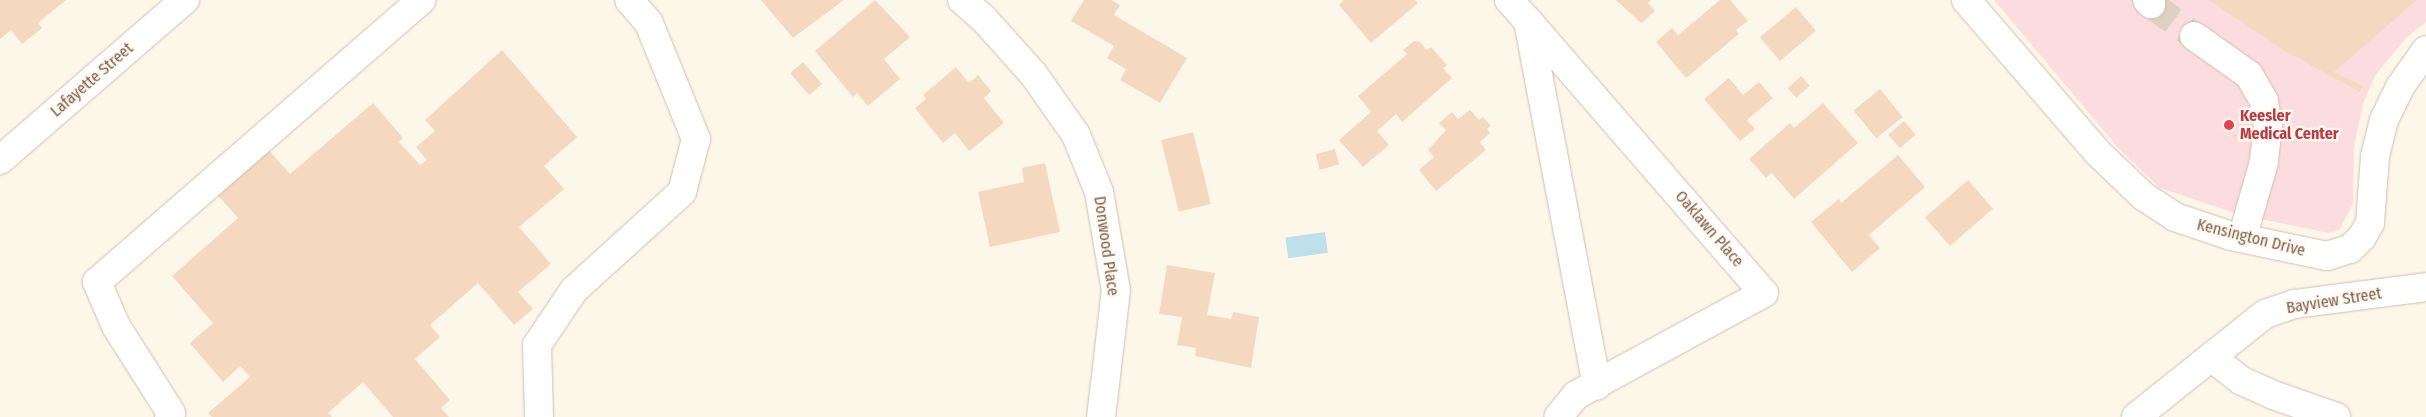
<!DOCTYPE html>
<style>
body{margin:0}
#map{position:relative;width:2426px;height:417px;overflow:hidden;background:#fdf7ea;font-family:"Fira Sans Condensed",sans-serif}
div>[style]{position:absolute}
.medical>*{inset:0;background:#fcdddf}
.water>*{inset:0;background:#bde0e9;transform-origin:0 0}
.building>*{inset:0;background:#f4d8c0;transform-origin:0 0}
.minor-tunnel>*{height:28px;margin-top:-14px;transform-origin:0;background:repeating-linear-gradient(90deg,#dcd1c2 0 28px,transparent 0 42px)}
.roads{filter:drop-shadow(0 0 1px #d1bfae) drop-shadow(0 0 1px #d1bfae)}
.minor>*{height:28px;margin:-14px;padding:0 14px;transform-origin:14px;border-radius:14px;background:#fff}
.dots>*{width:14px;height:14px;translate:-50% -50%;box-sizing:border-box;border:2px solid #fffaf1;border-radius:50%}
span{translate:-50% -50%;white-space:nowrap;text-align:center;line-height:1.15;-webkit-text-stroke:4.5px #fffaf1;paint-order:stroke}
.street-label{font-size:16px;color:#7a5e4b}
.health-label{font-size:16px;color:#be3a42;font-weight:700}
.left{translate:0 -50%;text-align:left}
</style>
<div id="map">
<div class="medical">
<i style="clip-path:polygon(1994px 0,2426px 0,2426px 22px,2406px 38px,2376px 74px,2363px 104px,2354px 147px,2353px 204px,2340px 229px,2328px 233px,2237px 214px,2160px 188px,2119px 149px)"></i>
</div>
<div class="water">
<i style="left:1325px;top:232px;width:21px;height:40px;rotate:82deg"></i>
</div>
<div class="building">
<i style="clip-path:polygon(0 0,66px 0,38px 23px,42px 28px,22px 44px,11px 30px,0 39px)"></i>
<i style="clip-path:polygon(761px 0,844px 0,793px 38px)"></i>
<i style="clip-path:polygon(875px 0,910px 37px,884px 59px,900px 79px,868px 106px,857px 93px,853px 97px,815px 51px)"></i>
<i style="clip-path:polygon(1084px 0,1111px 0,1120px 5px,1114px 15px,1187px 58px,1160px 103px,1120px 80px,1126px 69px,1107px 58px,1114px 46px,1071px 21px)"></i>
<i style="clip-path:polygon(1344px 0,1415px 0,1418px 3px,1371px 43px,1339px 5px)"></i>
<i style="clip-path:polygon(1616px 0,1651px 0,1648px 3px,1655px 11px,1641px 23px)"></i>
<i style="clip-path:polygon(1720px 0,1730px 0,1748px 21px,1736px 30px,1739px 34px,1686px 78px,1656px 42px,1672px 28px,1678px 35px)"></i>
<i style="clip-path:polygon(2209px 0,2417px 0,2334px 72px,2363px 86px,2360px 92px,2285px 51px)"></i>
<i style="left:1796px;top:7px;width:31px;height:47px;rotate:50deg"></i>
<i style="clip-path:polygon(1414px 41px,1420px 42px,1427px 50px,1431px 47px,1447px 65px,1443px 68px,1452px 78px,1402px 122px,1396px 114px,1377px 131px,1389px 145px,1363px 167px,1339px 140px,1371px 112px,1358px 96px,1407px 54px,1403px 50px)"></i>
<i style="clip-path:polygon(502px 50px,577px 137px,544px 166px,564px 189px,519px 227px,551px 264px,518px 292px,533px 309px,514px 325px,478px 283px,430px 325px,440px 337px,415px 359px,450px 400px,441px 408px,449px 417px,393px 417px,363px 382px,328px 413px,332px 417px,212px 417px,208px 413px,250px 377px,240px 366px,223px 382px,190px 343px,213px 323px,172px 276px,238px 218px,214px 191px,266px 147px,290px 174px,373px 103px,403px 138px,399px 142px,420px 165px,427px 160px,416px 147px,435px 131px,425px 120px)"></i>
<i style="left:803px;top:62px;width:29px;height:17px;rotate:49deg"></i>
<i style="clip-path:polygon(956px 67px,969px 83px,978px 75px,991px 91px,984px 98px,1004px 123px,969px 151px,955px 133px,943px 143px,915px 108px,926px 99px,923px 95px)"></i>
<i style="left:1801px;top:76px;width:13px;height:18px;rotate:48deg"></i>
<i style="clip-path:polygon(1729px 78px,1743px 95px,1759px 82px,1773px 98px,1747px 120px,1755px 129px,1740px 141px,1704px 99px)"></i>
<i style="left:1880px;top:89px;width:36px;height:34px;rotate:51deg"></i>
<i style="clip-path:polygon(1823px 103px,1858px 143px,1794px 199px,1772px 173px,1766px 178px,1749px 159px,1790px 123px,1794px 128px)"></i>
<i style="clip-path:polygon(1470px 110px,1479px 120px,1483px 117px,1491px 126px,1487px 129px,1490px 133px,1480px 142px,1486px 150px,1436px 191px,1419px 170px,1434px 157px,1428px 150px,1446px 130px,1439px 123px,1452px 112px,1458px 119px)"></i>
<i style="left:1904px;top:121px;width:18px;height:21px;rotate:49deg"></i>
<i style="left:1193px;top:132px;width:74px;height:33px;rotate:76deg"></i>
<i style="left:1335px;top:149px;width:16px;height:20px;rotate:75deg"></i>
<i style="clip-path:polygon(1898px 155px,1925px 187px,1869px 235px,1880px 248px,1852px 272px,1811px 222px,1839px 199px,1841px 203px)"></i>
<i style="clip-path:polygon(1045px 163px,1060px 232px,990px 247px,978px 192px,1024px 182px,1022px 168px)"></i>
<i style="left:1968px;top:180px;width:38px;height:57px;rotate:49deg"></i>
<i style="clip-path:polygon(1167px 265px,1215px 273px,1207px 315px,1231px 319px,1233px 312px,1259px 317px,1251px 368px,1195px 356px,1196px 348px,1177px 345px,1182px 317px,1159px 314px)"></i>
</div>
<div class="minor-tunnel">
<i style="left:2151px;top:4px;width:54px;rotate:36.7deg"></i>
</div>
<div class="roads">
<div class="minor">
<i style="left:962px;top:0;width:28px;rotate:41deg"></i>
<i style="left:983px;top:18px;width:76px;rotate:48.2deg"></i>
<i style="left:1034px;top:75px;width:73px;rotate:55deg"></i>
<i style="left:1076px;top:135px;width:61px;rotate:68deg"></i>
<i style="left:1099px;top:192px;width:99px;rotate:80.2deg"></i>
<i style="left:1116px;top:290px;width:128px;rotate:96.7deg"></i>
<i style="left:1509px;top:0;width:28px;rotate:48deg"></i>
<i style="left:1528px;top:21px;width:371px;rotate:79.3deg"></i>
<i style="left:1966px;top:0;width:201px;rotate:49.2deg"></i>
<i style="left:2097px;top:152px;width:64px;rotate:43.7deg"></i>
<i style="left:2143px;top:196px;width:38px;rotate:33deg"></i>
<i style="left:2175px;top:217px;width:59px;rotate:18.7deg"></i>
<i style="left:2231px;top:236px;width:98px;rotate:11.8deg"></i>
<i style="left:2327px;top:256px;width:24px;rotate:-17deg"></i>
<i style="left:2350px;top:249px;width:17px;rotate:-45deg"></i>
<i style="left:2362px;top:237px;width:16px;rotate:-60deg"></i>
<i style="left:2370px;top:223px;width:67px;rotate:-85.7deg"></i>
<i style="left:2375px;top:156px;width:37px;rotate:-76deg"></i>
<i style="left:2384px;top:120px;width:37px;rotate:-64deg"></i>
<i style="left:2400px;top:87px;width:45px;rotate:-54.9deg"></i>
<i style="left:2147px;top:0;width:6px;rotate:45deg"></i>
<i style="left:1528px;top:21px;width:360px;rotate:49.1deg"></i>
<i style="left:1764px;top:293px;width:214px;rotate:151.5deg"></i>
<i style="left:1576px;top:395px;width:28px;rotate:129deg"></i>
<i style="left:2194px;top:36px;width:67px;rotate:35.3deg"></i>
<i style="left:2249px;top:75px;width:30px;rotate:60deg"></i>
<i style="left:2264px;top:101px;width:26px;rotate:81deg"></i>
<i style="left:2268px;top:127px;width:35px;rotate:97deg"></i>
<i style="left:2264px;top:162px;width:79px;rotate:106.1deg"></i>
<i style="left:0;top:160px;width:245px;rotate:-40.9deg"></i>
<i style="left:2211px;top:357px;width:39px;rotate:38deg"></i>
<i style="left:2242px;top:381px;width:34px;rotate:24deg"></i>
<i style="left:2273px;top:395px;width:67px;rotate:19.2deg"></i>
<i style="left:169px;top:417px;width:4px;rotate:-63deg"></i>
<i style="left:171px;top:413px;width:103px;rotate:-122.3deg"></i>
<i style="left:116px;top:326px;width:48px;rotate:-113.4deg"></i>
<i style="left:97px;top:282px;width:430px;rotate:-41deg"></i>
<i style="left:539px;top:417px;width:72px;rotate:-91.6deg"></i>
<i style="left:537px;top:345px;width:66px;rotate:-56.1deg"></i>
<i style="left:574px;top:290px;width:146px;rotate:-42.2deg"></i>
<i style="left:682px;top:192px;width:55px;rotate:-75.2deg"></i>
<i style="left:696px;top:139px;width:125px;rotate:-112.1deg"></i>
<i style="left:649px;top:23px;width:30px;rotate:-131deg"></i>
<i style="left:2136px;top:417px;width:165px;rotate:-38.6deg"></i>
<i style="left:2265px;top:314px;width:31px;rotate:-19deg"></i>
<i style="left:2294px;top:304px;width:133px;rotate:-7.3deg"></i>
</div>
</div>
<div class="dots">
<i style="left:2229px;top:125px;background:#e0444e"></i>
</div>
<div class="street-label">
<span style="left:92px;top:80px;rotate:-41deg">Lafayette Street</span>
<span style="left:1709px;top:229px;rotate:49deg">Oaklawn Place</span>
<span style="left:2251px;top:238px;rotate:14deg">Kensington Drive</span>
<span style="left:1106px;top:246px;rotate:82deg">Donwood Place</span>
<span style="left:2334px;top:301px;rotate:-9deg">Bayview Street</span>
</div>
<div class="health-label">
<span class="left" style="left:2240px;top:125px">Keesler<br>Medical Center</span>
</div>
</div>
